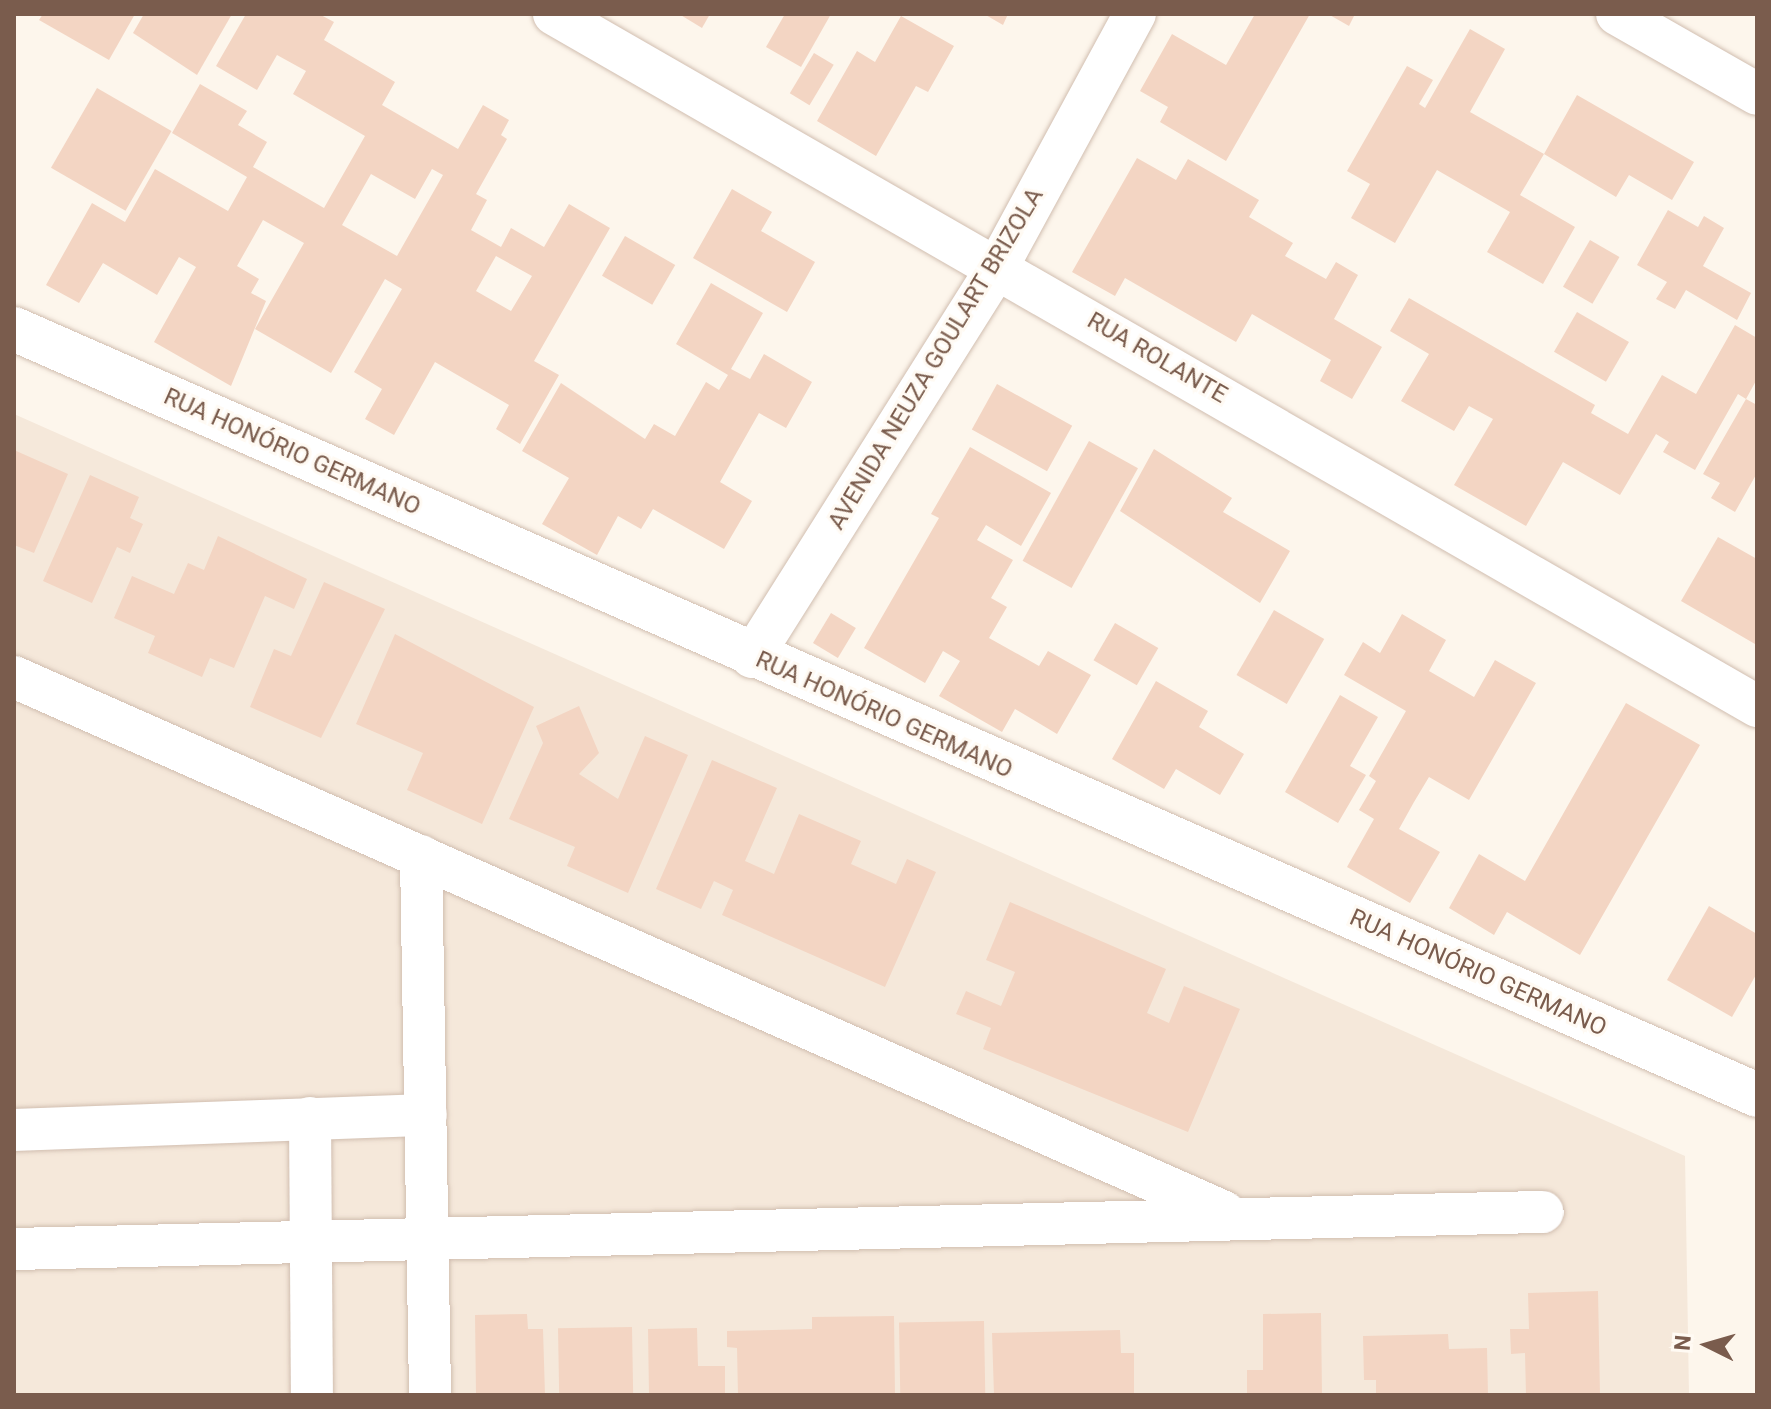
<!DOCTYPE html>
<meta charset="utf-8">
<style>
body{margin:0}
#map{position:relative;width:1771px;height:1409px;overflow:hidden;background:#fdf6ec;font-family:Roboto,sans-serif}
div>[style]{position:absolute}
.residential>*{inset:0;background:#f5e8da}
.building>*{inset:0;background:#f3d5c3;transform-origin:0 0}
.roads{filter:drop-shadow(0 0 2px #d1beb0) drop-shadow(0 0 2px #d1beb0)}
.minor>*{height:42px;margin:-21px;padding:0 21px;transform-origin:21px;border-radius:21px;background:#fff}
.tertiary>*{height:44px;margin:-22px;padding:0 22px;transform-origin:22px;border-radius:22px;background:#fff}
span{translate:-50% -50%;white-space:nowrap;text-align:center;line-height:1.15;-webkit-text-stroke:6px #fffaf3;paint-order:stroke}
.street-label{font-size:24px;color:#7a5c4d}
.frame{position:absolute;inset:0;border:16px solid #7a5c4d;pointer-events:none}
.north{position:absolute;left:1667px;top:1305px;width:80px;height:80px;-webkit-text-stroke:6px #fffaf3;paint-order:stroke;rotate:275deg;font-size:22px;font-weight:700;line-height:32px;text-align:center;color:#7a5c4d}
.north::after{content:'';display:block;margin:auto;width:28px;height:36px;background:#7a5c4d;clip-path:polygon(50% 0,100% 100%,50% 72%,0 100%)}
</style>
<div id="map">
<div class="residential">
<i style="clip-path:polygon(14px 414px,1685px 1156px,1689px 1395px,14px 1395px)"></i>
</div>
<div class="building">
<i style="clip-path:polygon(43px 14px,135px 14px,109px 60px,39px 20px)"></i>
<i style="clip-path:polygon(144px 14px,232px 14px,197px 75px,133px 33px)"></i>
<i style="clip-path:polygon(evenodd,246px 14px,319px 14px,334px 22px,324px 40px,395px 82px,382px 105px,458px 149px,483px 105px,509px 120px,501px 135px,507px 139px,476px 194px,487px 200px,471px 230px,501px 247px,511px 228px,544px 247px,569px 204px,610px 228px,534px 361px,559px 375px,520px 444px,496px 429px,509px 405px,435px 362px,394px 435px,365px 419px,382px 389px,354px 372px,402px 289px,385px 279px,331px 373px,255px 329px,304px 243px,263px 220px,237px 266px,259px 279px,251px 293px,266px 301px,231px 386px,154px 342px,196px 267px,179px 257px,157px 295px,103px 263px,79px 303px,46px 285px,92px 203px,125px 222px,155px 169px,228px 211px,247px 177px,172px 133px,200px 84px,247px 111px,238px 125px,267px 142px,253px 167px,324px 208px,365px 136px,293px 94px,306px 71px,277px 55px,257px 90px,216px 66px,246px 14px,432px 169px,443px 175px,397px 256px,342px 225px,371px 174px,415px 199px,432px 169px,246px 14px,496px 256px,532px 276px,511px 311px,476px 291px,496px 256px)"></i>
<i style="clip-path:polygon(679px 14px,710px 14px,702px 28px)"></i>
<i style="clip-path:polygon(785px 14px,831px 14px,801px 67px,766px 47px)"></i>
<i style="clip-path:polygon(984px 14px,1008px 14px,1003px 25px)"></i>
<i style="clip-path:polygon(1255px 14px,1310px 14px,1226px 161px,1160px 122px,1168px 107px,1140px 91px,1172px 34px,1226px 65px)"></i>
<i style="clip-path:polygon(1328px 14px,1355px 14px,1349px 26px)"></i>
<i style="clip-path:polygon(901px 16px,954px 46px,928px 92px,916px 86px,876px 156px,817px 121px,857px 51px,875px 62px)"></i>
<i style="clip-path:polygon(1470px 29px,1505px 49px,1470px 112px,1544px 154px,1577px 95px,1694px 162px,1672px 200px,1629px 175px,1616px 197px,1544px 154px,1520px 195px,1575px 227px,1543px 284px,1487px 252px,1510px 212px,1437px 170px,1395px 243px,1351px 218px,1370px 184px,1347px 171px,1407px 66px,1433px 80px,1419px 104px,1425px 108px)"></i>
<i style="left:814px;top:53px;width:23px;height:47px;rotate:31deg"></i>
<i style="left:97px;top:88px;width:86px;height:92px;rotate:30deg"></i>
<i style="clip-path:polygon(1137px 158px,1176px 180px,1188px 159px,1259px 200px,1249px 217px,1293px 243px,1285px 256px,1326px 279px,1336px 262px,1358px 275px,1334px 319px,1382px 347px,1352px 399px,1320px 381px,1331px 360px,1252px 314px,1236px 342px,1125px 278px,1115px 296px,1072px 272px)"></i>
<i style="clip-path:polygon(732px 189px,772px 212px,761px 231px,815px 262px,787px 312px,693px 258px)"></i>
<i style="clip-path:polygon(1668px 210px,1698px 227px,1704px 216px,1724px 228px,1703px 266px,1751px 293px,1737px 320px,1686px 290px,1675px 309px,1656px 299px,1667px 282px,1637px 265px)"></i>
<i style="left:625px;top:236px;width:58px;height:46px;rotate:30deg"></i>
<i style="left:1590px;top:240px;width:34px;height:54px;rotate:30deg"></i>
<i style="clip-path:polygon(711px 283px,763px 313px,731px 369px,750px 379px,764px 354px,812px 382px,786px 428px,759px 413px,720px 482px,752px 501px,724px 549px,653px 509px,641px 529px,618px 516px,597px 555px,542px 524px,569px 478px,522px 451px,561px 383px,645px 439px,654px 424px,675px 436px,706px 382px,719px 390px,728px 375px,676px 344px)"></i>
<i style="clip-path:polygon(1409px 298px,1595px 405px,1591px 413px,1628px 434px,1662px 375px,1696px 394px,1735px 325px,1757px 338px,1757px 379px,1746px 399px,1738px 394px,1695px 470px,1663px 452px,1669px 442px,1656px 434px,1620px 495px,1563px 462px,1526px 526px,1454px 485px,1493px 419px,1469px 406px,1454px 431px,1401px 401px,1429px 354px,1390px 331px)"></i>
<i style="left:1577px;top:312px;width:60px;height:46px;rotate:30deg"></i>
<i style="left:997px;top:384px;width:86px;height:52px;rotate:29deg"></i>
<i style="clip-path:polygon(1746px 399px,1757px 405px,1757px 473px,1735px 512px,1711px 498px,1720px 483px,1703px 474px)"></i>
<i style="left:1089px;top:441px;width:56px;height:137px;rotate:29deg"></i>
<i style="clip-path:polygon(970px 447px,1051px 493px,1021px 546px,986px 525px,977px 540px,1013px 560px,991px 598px,1007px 607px,989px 638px,1039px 666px,1048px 651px,1091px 675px,1057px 734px,1015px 709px,1002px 732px,939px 696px,960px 661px,943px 651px,925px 683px,864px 648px,939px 518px,931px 514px)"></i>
<i style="clip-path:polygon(1154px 449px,1232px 498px,1223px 512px,1290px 551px,1260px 603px,1120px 511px)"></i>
<i style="clip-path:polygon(14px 450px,68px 474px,34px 553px,14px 545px)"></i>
<i style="clip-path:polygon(90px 475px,139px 497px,130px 518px,143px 524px,130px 553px,117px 547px,92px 603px,43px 581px)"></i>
<i style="clip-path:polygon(218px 536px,307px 579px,294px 609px,265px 596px,234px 668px,210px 658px,202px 677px,148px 653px,155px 636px,114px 618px,132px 576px,174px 594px,188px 563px,204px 570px)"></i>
<i style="clip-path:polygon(1718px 537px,1757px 559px,1755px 644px,1681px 601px)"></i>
<i style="clip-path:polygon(324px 582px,385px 609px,321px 738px,250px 707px,274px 649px,291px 656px)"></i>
<i style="left:1274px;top:610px;width:58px;height:75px;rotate:30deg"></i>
<i style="left:831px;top:613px;width:29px;height:35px;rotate:31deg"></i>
<i style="clip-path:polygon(1402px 614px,1446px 640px,1429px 671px,1474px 697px,1495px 660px,1536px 683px,1469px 800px,1429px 777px,1414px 802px,1399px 829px,1440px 852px,1410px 903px,1347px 867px,1374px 819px,1359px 810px,1376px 781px,1369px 776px,1406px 711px,1344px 675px,1363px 642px,1380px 653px)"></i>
<i style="left:1115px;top:623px;width:50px;height:43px;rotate:30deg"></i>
<i style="clip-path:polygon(395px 634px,534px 707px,482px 824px,407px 790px,423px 753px,356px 724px)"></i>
<i style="clip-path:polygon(1156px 681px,1208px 711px,1199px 727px,1244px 754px,1220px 795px,1176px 769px,1164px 789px,1112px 759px)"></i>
<i style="clip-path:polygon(1340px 695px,1378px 717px,1350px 766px,1366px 775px,1338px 823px,1285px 792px)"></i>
<i style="clip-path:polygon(1626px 703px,1700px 745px,1580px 955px,1507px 912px,1494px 935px,1449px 908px,1479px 854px,1525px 881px)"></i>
<i style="clip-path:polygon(579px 706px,599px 753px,579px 774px,618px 799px,645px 736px,688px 755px,628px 893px,567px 866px,575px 847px,509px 819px,543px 743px,536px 726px)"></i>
<i style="clip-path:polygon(712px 760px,777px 788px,745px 861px,774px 874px,799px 814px,861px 841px,851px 864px,896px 884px,907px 859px,936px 872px,885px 987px,722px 915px,733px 890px,714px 881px,701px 909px,656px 889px)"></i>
<i style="clip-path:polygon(1010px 902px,1166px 969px,1147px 1013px,1169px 1023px,1184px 986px,1240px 1009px,1188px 1132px,983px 1049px,991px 1028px,956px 1014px,966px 991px,1001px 1006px,1015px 972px,986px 960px)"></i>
<i style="clip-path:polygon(1709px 906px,1757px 934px,1757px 973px,1732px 1017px,1667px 980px)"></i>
<i style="clip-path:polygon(1598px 1291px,1600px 1395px,1526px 1395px,1525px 1353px,1511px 1354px,1510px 1329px,1529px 1329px,1528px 1293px)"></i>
<i style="clip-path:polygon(1321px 1313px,1322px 1395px,1247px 1395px,1247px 1370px,1263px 1370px,1263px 1314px)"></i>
<i style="clip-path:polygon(527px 1314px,528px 1329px,543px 1329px,545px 1395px,476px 1395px,475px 1315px)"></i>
<i style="clip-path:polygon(894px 1316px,895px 1395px,738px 1395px,737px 1348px,727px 1347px,727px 1331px,812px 1329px,812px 1317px)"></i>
<i style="left:984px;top:1321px;width:74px;height:85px;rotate:89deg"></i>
<i style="left:632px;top:1327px;width:68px;height:74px;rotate:89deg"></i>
<i style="clip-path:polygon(697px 1328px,698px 1366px,725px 1366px,725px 1395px,649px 1395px,648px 1329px)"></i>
<i style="clip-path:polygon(1120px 1330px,1121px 1353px,1134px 1353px,1134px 1395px,994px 1395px,992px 1333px)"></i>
<i style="clip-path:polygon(1448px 1334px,1449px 1349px,1487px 1348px,1488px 1395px,1376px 1395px,1376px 1380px,1364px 1380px,1363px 1336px)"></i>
</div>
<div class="roads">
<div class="minor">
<i style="left:554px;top:14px;width:1388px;rotate:29.91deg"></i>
<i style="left:1617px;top:14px;width:161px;rotate:29.7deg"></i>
<i style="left:752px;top:657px;width:462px;rotate:-57.8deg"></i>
<i style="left:998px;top:266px;width:287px;rotate:-61.5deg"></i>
<i style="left:14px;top:677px;width:1323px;rotate:23.85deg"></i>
<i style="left:421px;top:856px;width:539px;rotate:89.04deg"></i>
<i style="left:310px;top:1118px;width:277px;rotate:89.6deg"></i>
<i style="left:14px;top:1130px;width:412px;rotate:-2.1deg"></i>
<i style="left:14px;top:1249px;width:1529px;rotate:-1.39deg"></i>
</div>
<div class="tertiary">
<i style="left:14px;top:329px;width:1904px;rotate:23.72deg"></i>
</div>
</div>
<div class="street-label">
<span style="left:1157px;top:358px;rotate:30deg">RUA ROLANTE</span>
<span style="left:936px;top:359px;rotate:-59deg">AVENIDA NEUZA GOULART BRIZOLA</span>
<span style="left:292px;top:452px;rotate:24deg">RUA HONÓRIO GERMANO</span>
<span style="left:884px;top:715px;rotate:24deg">RUA HONÓRIO GERMANO</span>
<span style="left:1478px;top:973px;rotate:24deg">RUA HONÓRIO GERMANO</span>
</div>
<div class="frame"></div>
<div class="north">N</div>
</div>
